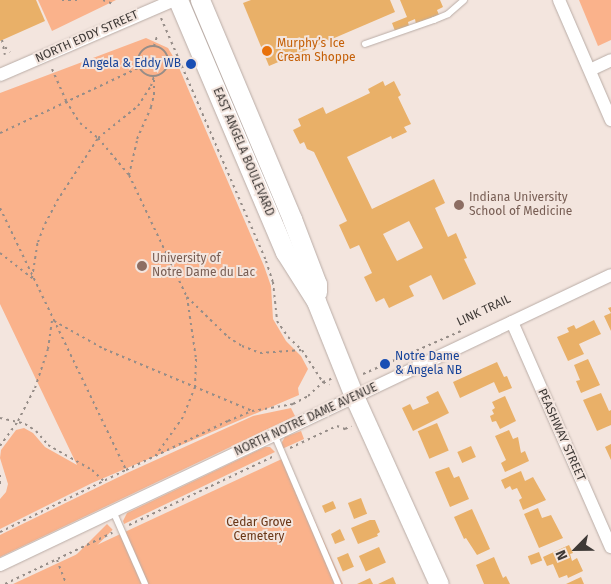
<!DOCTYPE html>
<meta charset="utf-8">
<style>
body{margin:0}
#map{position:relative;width:611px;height:584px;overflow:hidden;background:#f3e5de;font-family:"Fira Sans",sans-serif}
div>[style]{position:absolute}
.green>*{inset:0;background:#fab28b;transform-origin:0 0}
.building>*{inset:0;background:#e9b068;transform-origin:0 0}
.path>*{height:2px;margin-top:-1px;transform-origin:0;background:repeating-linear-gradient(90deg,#968d88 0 2.5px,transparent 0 6.5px)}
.path>.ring{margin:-1px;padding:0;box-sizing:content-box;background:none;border:2px solid #968d88;border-radius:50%}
.roads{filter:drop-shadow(0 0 1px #b9aca6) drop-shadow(0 0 1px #b9aca6)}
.lane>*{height:6px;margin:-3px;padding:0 3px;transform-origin:3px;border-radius:3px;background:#fff}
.street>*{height:12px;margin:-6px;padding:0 6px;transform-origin:6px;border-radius:6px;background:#fff}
.secondary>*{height:19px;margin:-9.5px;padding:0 9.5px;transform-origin:9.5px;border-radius:9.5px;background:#fff}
.dots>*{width:14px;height:14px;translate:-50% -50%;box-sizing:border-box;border:2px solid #f3e5de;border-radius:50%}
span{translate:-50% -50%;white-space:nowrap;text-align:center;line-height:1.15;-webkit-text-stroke:4px #f3e5de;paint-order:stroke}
.street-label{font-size:12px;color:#3e3936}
.food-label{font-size:12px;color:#c56008}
.left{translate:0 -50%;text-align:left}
.transit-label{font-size:12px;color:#164399}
.right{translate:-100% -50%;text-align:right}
.education-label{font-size:12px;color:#785e54}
.park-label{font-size:12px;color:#693616}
.north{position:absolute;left:551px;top:524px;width:50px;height:50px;-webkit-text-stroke:4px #f3e5de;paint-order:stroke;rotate:247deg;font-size:14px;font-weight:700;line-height:20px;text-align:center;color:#3e3936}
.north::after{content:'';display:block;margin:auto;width:18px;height:22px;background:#3e3936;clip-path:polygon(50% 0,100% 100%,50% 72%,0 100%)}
</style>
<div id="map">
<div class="green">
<i style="clip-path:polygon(38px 0,116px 0,52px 31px)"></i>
<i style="clip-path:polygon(579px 0,611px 0,611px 40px,598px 46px)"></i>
<i style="clip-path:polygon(146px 38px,168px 48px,177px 63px,264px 266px,271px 286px,273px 319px,286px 341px,301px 356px,308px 369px,298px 388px,299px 395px,92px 483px,0 529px,0 499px,6px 492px,8px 484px,0 458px,1px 450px,16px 430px,24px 428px,33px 433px,45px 447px,77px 465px,0 304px,0 93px)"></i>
<i style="clip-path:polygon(291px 408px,295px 416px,0 557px,0 535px,127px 473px,253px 416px)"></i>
<i style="clip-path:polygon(301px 431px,304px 439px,282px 449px,282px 442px,285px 437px)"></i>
<i style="clip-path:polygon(265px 447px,270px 447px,275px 452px,124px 524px,123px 521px,127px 513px)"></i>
<i style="clip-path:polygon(286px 457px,343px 584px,13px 584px)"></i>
<i style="left:107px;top:524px;width:8px;height:118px;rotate:45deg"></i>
</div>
<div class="building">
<i style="clip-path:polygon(0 0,36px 0,45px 21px,0 41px)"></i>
<i style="clip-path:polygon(251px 0,390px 0,395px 12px,269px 66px,243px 3px)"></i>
<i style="clip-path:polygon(400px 0,440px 0,443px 7px,437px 10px,439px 15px,416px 24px,415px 19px,408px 22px,409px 26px,395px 31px,392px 23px,407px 17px)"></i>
<i style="clip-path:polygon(evenodd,383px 81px,385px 86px,394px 81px,401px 95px,398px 97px,411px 124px,404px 127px,407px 132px,392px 139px,391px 136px,347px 157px,372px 209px,434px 179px,445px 203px,435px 208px,448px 237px,456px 233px,467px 258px,464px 259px,476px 284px,443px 300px,431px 275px,409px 286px,414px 296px,389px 308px,384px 298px,376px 302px,364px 277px,372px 273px,359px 245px,350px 249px,339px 225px,347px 221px,314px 152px,307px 149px,304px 142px,300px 144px,293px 130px,301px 126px,298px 119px,323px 107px,326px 114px,370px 93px,368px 89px,383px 81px,409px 221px,423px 248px,397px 261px,383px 234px,409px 221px)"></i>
<i style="clip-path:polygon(611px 307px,611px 331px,604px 316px,611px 313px,608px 308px)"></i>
<i style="clip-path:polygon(594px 320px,601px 334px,579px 344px,584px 354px,568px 361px,557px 337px,569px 332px,567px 328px,574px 325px,576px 329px)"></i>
<i style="clip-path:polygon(588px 359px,600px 385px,581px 393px,576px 381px,580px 380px,574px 365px)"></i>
<i style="clip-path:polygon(497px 362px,504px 377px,507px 376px,512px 388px,499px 393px,494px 382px,460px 398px,453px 382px)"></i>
<i style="clip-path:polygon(438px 391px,449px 413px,413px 431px,402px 408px,410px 404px,413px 410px,429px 403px,426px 397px)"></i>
<i style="clip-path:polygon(601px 393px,609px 411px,611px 410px,611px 425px,597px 431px,583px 400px)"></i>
<i style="clip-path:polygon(505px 396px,516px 421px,500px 429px,496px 421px,492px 422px,490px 416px,494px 414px,492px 410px,495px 408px,492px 402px)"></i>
<i style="left:437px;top:423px;width:30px;height:21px;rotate:67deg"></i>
<i style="clip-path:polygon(509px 430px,513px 439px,518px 437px,521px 453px,525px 451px,529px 461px,505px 472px,501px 463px,506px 460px,495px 436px)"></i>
<i style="clip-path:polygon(611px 444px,611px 460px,605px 447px)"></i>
<i style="left:471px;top:446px;width:12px;height:15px;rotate:66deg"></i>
<i style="clip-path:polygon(449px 467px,454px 478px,459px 476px,469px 499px,450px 507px,435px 472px)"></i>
<i style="clip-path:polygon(521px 471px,525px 481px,533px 477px,546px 500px,523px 510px,519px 500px,522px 498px,517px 488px,512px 490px,510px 486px,505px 489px,501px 480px)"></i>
<i style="left:361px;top:498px;width:17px;height:14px;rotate:69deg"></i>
<i style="left:333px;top:501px;width:8px;height:12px;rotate:67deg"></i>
<i style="clip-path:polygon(538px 508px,542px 518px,551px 515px,563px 538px,539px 548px,524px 514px)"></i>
<i style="clip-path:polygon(472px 509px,490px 549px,477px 555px,466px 538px,464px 539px,454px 517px)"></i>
<i style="clip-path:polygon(370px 520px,375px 520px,380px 532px,377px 534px,378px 536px,358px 544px,351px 528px)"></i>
<i style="clip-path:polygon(340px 529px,345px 540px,335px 544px,331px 534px)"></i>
<i style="clip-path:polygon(569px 545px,573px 553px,570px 554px,572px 561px,577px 558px,583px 571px,568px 578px,567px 575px,559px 578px,553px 564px,547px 566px,543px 557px)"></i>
<i style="left:379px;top:547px;width:17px;height:22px;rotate:66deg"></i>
<i style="left:539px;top:552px;width:9px;height:12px;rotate:69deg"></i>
<i style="left:348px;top:553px;width:15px;height:12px;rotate:67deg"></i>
<i style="clip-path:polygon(494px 557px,503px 578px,506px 576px,510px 584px,484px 584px,476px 565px)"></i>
<i style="clip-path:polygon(393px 577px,396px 584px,378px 584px)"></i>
<i style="clip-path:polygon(581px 577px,584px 584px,566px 584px)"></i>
<i style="clip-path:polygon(370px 578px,373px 584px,357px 584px)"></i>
</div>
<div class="path">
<i style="left:62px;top:0;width:15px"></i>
<i style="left:103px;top:0;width:11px;rotate:22deg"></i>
<i style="left:161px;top:18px;width:265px;rotate:66.6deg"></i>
<i style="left:266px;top:261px;width:22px;rotate:72deg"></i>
<i style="left:273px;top:282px;width:39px;rotate:84deg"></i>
<i style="left:277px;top:321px;width:19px;rotate:55deg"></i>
<i style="left:288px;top:337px;width:19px;rotate:43deg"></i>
<i style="left:302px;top:350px;width:38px;rotate:57deg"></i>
<i style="left:323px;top:382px;width:9px;rotate:-21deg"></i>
<i style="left:2px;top:40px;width:15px;rotate:79deg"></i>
<i style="left:154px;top:46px;width:10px;rotate:-73deg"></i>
<i class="ring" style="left:138px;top:46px;width:28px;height:28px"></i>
<i style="left:5px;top:47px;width:7px;rotate:45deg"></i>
<i style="left:52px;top:69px;width:35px;rotate:66deg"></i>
<i style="left:66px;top:101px;width:26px;rotate:58deg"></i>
<i style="left:80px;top:123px;width:23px;rotate:40deg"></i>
<i style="left:98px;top:138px;width:48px;rotate:50deg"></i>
<i style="left:129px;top:175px;width:135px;rotate:64.6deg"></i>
<i style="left:187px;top:297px;width:63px;rotate:81.7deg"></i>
<i style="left:196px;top:359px;width:28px;rotate:92deg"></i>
<i style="left:195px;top:387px;width:32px;rotate:112deg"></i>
<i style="left:183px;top:417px;width:47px;rotate:125.4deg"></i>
<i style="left:0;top:133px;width:155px;rotate:-25.2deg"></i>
<i style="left:129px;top:175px;width:37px;rotate:-77deg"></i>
<i style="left:137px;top:139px;width:35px;rotate:-66deg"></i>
<i style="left:151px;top:107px;width:12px;rotate:-76deg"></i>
<i style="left:154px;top:95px;width:16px;rotate:-90deg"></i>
<i style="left:0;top:208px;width:291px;rotate:64.3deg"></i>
<i style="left:126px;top:470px;width:113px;rotate:-25.7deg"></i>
<i style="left:228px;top:421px;width:26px;rotate:-23deg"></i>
<i style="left:252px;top:411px;width:42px;rotate:-9.7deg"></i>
<i style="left:293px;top:404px;width:17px;rotate:-28deg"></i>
<i style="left:308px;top:396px;width:21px;rotate:-43deg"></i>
<i style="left:323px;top:382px;width:7px;rotate:27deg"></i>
<i style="left:0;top:253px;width:41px;rotate:38deg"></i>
<i style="left:32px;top:278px;width:36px;rotate:-81deg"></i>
<i style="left:38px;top:242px;width:19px;rotate:-69deg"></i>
<i style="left:45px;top:224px;width:26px;rotate:-62deg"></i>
<i style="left:57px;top:201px;width:75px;rotate:-56.9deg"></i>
<i style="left:98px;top:138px;width:51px;rotate:-38.7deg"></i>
<i style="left:138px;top:106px;width:24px;rotate:-57deg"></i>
<i style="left:151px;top:86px;width:10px;rotate:-73deg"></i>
<i style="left:187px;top:297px;width:57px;rotate:44.3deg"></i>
<i style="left:228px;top:337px;width:17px;rotate:33deg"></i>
<i style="left:242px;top:346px;width:19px;rotate:21deg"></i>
<i style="left:260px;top:353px;width:42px;rotate:-4.1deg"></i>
<i style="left:54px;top:321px;width:57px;rotate:29.2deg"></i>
<i style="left:104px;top:349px;width:160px;rotate:22.7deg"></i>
<i style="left:363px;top:374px;width:107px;rotate:-23.7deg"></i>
<i style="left:0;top:418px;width:26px;rotate:13deg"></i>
<i style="left:25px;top:424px;width:13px;rotate:32deg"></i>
<i style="left:36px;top:431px;width:18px;rotate:49deg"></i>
<i style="left:48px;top:445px;width:51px;rotate:29.6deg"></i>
<i style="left:92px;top:470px;width:16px;rotate:43deg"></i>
<i style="left:0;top:446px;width:31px;rotate:-54deg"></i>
<i style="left:18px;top:421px;width:37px;rotate:-63deg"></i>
<i style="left:35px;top:388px;width:41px;rotate:-71.6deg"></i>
<i style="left:48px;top:349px;width:30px;rotate:-82deg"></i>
<i style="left:290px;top:448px;width:52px;rotate:-25.1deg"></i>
<i style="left:337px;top:426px;width:9px;rotate:21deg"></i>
<i style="left:345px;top:429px;width:7px;rotate:-27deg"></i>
<i style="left:0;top:475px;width:12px;rotate:90deg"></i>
<i style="left:129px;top:525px;width:161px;rotate:-25.4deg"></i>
<i style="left:0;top:532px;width:140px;rotate:-26.2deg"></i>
<i style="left:57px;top:560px;width:26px;rotate:69deg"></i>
<i style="left:5px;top:584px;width:119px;rotate:-25.5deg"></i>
</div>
<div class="roads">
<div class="lane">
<i style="left:365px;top:44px;width:73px;rotate:-19.2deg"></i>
<i style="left:434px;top:20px;width:15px;rotate:-23deg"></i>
<i style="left:448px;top:14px;width:21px;rotate:-41deg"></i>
<i style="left:274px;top:434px;width:163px;rotate:66.9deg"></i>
<i style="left:113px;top:511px;width:80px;rotate:66.3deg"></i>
</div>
<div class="street">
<i style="left:559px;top:0;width:131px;rotate:66.6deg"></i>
<i style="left:590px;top:70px;width:23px;rotate:-25deg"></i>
<i style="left:0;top:75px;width:189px;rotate:-23.3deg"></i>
<i style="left:512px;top:322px;width:246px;rotate:66.3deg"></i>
<i style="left:0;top:565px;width:676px;rotate:-25.39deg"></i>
</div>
<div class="secondary">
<i style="left:178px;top:0;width:274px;rotate:67deg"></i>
<i style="left:285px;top:252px;width:58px;rotate:57.7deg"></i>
<i style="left:316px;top:301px;width:102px;rotate:68.2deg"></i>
<i style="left:354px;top:396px;width:206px;rotate:65.7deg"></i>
<i style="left:200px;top:0;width:238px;rotate:67.2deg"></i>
<i style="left:292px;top:219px;width:70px;rotate:69deg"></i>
<i style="left:317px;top:284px;width:8px;rotate:90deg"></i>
</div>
</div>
<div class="dots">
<i style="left:267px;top:51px;background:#e8710a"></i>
<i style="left:191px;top:64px;background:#1a4fb4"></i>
<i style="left:459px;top:205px;background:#8d6e63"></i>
<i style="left:142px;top:266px;background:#8d6e63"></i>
<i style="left:385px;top:364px;background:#1a4fb4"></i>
</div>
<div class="street-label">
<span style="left:87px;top:37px;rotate:-24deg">NORTH EDDY STREET</span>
<span style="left:243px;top:152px;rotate:67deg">EAST ANGELA BOULEVARD</span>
<span style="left:484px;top:311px;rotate:-25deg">LINK TRAIL</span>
<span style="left:306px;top:420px;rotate:-25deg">NORTH NOTRE DAME AVENUE</span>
<span style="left:561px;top:435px;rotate:66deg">PEASHWAY STREET</span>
</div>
<div class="food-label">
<span class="left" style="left:277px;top:51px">Murphy’s Ice<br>Cream Shoppe</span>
</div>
<div class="transit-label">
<span class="right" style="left:181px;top:64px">Angela &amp; Eddy WB</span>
<span class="left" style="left:395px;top:364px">Notre Dame<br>&amp; Angela NB</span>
</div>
<div class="education-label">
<span class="left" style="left:469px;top:205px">Indiana University<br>School of Medicine</span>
<span class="left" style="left:152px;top:266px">University of<br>Notre Dame du Lac</span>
</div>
<div class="park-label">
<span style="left:259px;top:530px">Cedar Grove<br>Cemetery</span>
</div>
<div class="north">N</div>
</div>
